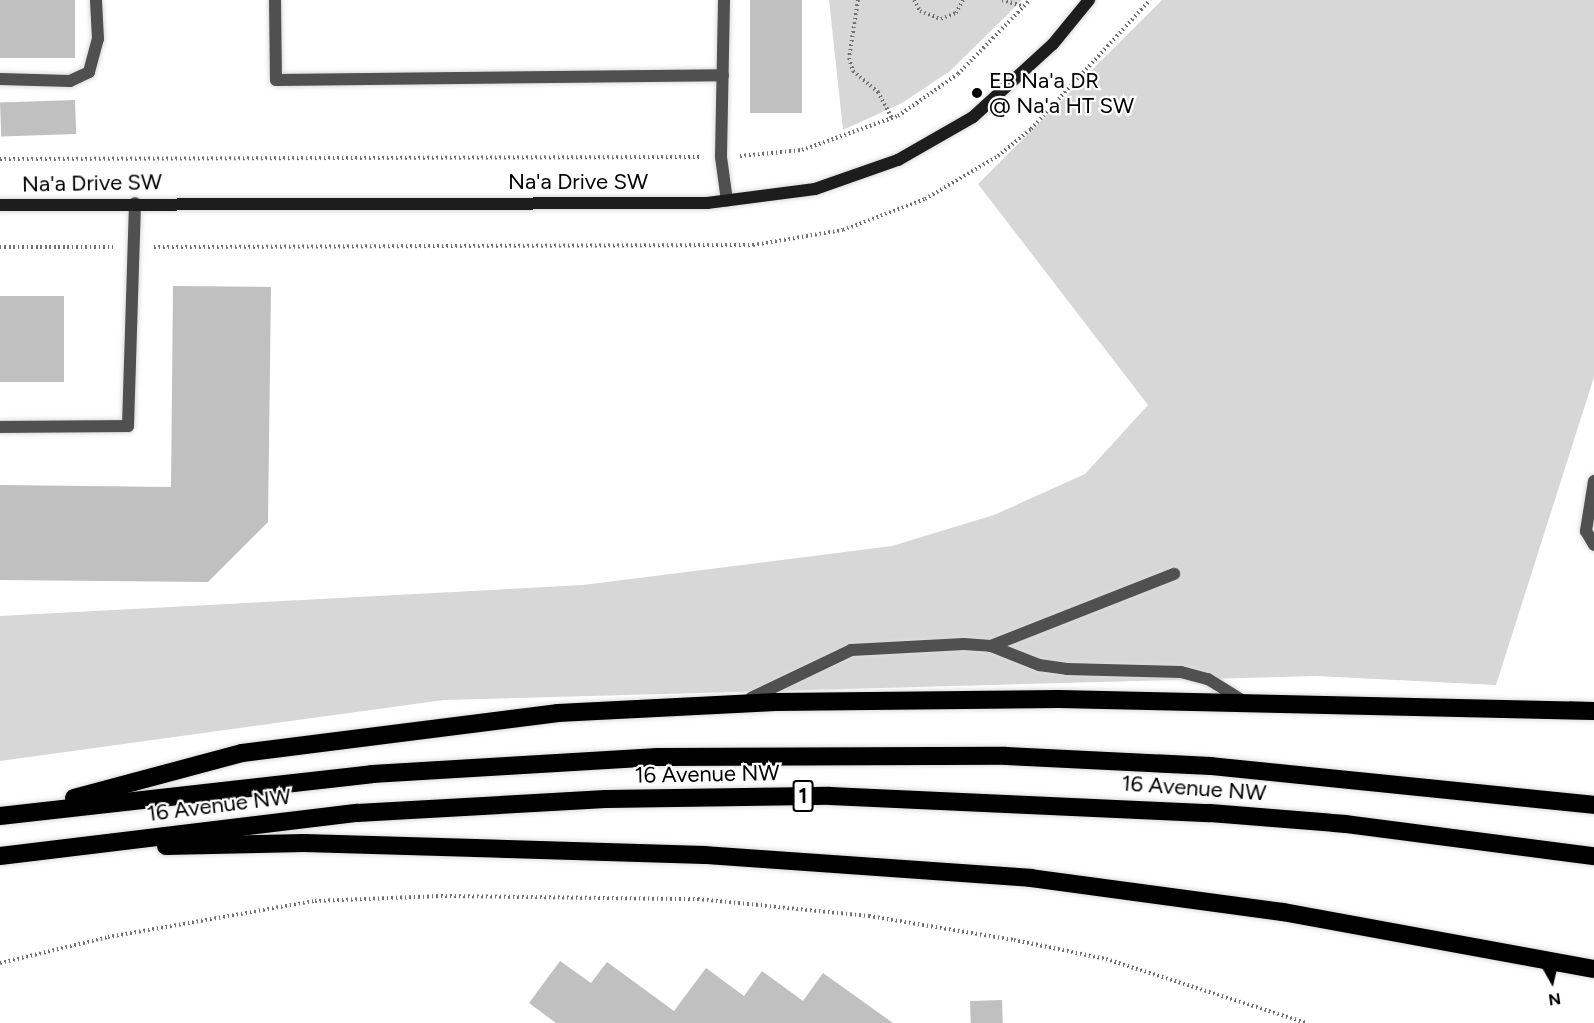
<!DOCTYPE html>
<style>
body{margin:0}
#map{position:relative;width:1594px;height:1023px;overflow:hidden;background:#fff;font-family:Figtree,sans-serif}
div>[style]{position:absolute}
.green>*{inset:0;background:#d7d7d7}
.building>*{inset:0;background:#c0c0c0;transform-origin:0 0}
.path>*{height:4px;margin-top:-2px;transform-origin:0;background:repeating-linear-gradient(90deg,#727272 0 1.5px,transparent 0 4.5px)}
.roads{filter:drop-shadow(0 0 2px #dbdbdb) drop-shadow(0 0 2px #dbdbdb)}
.lane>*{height:12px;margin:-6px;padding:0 6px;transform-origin:6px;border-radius:6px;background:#505050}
.street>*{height:12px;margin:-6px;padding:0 6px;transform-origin:6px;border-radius:6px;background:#505050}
.secondary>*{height:12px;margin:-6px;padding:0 6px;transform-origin:6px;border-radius:6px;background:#1d1d1d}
.highway>*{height:18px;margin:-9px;padding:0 9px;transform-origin:9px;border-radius:9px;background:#000}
.dots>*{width:16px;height:16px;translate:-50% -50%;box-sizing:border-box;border:3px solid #fff;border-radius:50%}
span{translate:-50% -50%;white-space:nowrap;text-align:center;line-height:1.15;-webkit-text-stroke:4.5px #fff;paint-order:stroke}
.shield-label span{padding:2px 4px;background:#fff;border:2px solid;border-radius:4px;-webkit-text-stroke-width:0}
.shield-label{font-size:21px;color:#000;font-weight:700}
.poi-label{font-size:22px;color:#000}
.left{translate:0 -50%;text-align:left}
.street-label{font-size:22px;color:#000}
.north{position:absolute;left:1522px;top:951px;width:60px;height:60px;-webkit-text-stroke:4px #fff;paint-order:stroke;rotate:172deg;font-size:16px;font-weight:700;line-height:24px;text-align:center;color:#000}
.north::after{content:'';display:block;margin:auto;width:21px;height:27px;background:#000;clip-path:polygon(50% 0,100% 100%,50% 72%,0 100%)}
</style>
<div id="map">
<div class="green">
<i style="clip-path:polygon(829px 0,1022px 0,950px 71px,902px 103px,843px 130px)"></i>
<i style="clip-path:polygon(1162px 0,1594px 0,1594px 377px,1496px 685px,1316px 676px,444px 700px,0 761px,0 616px,583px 585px,892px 546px,994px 515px,1085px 474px,1148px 405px,978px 184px)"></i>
</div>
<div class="building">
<i style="left:0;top:0;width:75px;height:58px"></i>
<i style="left:750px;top:0;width:52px;height:113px"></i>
<i style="left:75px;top:100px;width:34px;height:75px;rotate:88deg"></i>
<i style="clip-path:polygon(173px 286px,271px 287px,268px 522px,208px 582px,0 580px,0 485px,171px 487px)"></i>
<i style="left:0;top:296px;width:64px;height:86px"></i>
<i style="clip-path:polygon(560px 961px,591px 983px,607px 962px,674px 1011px,706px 968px,744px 996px,762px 971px,803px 1001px,823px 973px,893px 1023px,556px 1023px,529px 1003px)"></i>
<i style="left:1002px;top:1000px;width:23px;height:32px;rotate:88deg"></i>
</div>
<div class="path">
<i style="left:858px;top:0;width:59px;rotate:98.8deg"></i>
<i style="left:849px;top:58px;width:14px;rotate:73deg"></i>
<i style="left:853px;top:71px;width:33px;rotate:40deg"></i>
<i style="left:878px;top:92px;width:30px;rotate:62deg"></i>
<i style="left:914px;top:0;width:13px;rotate:61deg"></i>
<i style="left:920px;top:11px;width:22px;rotate:21deg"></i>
<i style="left:941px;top:19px;width:16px;rotate:-22deg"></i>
<i style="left:956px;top:13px;width:15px;rotate:-62deg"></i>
<i style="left:1002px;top:0;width:22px;rotate:16deg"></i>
<i style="left:740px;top:156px;width:62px;rotate:-5.5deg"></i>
<i style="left:802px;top:150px;width:102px;rotate:-19.5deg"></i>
<i style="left:898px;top:116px;width:73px;rotate:-35deg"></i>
<i style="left:958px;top:74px;width:103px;rotate:-45.8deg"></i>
<i style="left:0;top:159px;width:702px;rotate:-0.16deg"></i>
<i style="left:0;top:247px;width:113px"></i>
<i style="left:154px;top:247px;width:599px;rotate:-0.19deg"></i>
<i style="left:753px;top:245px;width:91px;rotate:-9.5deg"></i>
<i style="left:843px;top:230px;width:88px;rotate:-20.7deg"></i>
<i style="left:925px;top:199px;width:85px;rotate:-30.5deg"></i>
<i style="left:998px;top:156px;width:43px;rotate:-39.3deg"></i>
<i style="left:1031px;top:129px;width:176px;rotate:-47.3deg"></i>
<i style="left:0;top:963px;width:111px;rotate:-13.5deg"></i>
<i style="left:108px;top:937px;width:210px;rotate:-9.9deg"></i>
<i style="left:315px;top:901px;width:126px;rotate:-2.3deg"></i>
<i style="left:441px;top:896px;width:257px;rotate:0.7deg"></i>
<i style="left:698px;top:899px;width:172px;rotate:5.7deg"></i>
<i style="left:869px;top:916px;width:147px;rotate:9.4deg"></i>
<i style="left:1014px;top:940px;width:94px;rotate:11.7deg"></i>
<i style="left:1106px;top:959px;width:211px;rotate:17.7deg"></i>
</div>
<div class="roads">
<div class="lane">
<i style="left:275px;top:0;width:80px;rotate:89.3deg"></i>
<i style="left:276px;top:80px;width:447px;rotate:-0.6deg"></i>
<i style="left:0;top:427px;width:128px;rotate:-0.4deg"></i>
<i style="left:128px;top:426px;width:223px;rotate:-88.2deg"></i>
<i style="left:1594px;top:481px;width:51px;rotate:99.1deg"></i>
<i style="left:1586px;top:531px;width:16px;rotate:60deg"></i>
<i style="left:991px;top:646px;width:197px;rotate:-21.5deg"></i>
<i style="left:751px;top:698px;width:111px;rotate:-25.6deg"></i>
<i style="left:851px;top:650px;width:113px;rotate:-3deg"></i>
<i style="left:964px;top:644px;width:27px;rotate:4deg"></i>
<i style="left:991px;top:646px;width:52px;rotate:21.6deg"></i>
<i style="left:1039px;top:665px;width:28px;rotate:8deg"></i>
<i style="left:1067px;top:669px;width:114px;rotate:1.5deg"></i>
<i style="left:1181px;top:672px;width:28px;rotate:15deg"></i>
<i style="left:1208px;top:679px;width:44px;rotate:31.9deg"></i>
</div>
<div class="street">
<i style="left:724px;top:0;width:157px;rotate:91.1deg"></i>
<i style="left:721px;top:157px;width:44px;rotate:82.2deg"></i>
<i style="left:0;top:79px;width:70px;rotate:1.6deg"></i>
<i style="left:70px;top:81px;width:21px;rotate:-25deg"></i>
<i style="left:89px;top:72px;width:34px;rotate:-75deg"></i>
<i style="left:98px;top:39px;width:39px;rotate:-93deg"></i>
</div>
<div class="secondary">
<i style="left:0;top:205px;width:707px;rotate:-0.16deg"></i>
<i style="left:707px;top:203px;width:109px;rotate:-7.4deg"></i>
<i style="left:815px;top:189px;width:88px;rotate:-19.3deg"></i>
<i style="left:898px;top:160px;width:86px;rotate:-29.8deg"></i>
<i style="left:973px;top:117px;width:108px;rotate:-42.4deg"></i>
<i style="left:1053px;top:44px;width:57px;rotate:-50.7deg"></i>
</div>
<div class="highway">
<i style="left:74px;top:798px;width:174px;rotate:-15deg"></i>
<i style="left:242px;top:753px;width:319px;rotate:-7.2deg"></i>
<i style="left:558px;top:713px;width:218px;rotate:-2.9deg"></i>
<i style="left:776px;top:702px;width:283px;rotate:-0.6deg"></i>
<i style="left:1059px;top:699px;width:535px;rotate:1.28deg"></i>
<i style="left:0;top:816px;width:374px;rotate:-6.4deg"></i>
<i style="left:372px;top:774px;width:286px;rotate:-3.4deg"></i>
<i style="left:657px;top:757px;width:349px;rotate:-0.2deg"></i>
<i style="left:1006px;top:756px;width:205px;rotate:2.8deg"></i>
<i style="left:1211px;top:766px;width:385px;rotate:5.8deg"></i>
<i style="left:166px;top:846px;width:138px;rotate:-1.2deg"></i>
<i style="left:304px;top:843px;width:401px;rotate:1.7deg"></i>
<i style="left:705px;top:855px;width:327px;rotate:4deg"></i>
<i style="left:1031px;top:878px;width:254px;rotate:7.7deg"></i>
<i style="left:1283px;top:912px;width:316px;rotate:10.4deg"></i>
<i style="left:0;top:856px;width:360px;rotate:-6.9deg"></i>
<i style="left:357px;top:813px;width:249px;rotate:-3.2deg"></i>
<i style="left:606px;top:799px;width:224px;rotate:-0.8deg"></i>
<i style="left:830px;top:796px;width:380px;rotate:2.6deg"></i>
<i style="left:1210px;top:813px;width:136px;rotate:4.6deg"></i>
<i style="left:1346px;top:824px;width:250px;rotate:7.4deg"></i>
</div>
</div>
<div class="dots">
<i style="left:977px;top:93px;background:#000"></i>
</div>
<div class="shield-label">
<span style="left:803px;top:796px">1</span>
</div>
<div class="poi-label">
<span class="left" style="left:989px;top:93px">EB Na'a DR<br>@ Na'a HT SW</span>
</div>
<div class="street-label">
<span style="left:578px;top:182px">Na'a Drive SW</span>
<span style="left:92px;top:183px;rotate:-1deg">Na'a Drive SW</span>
<span style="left:707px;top:774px;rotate:-1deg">16 Avenue NW</span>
<span style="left:1194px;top:788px;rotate:4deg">16 Avenue NW</span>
<span style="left:219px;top:805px;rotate:-7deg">16 Avenue NW</span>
</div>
<div class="north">N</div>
</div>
